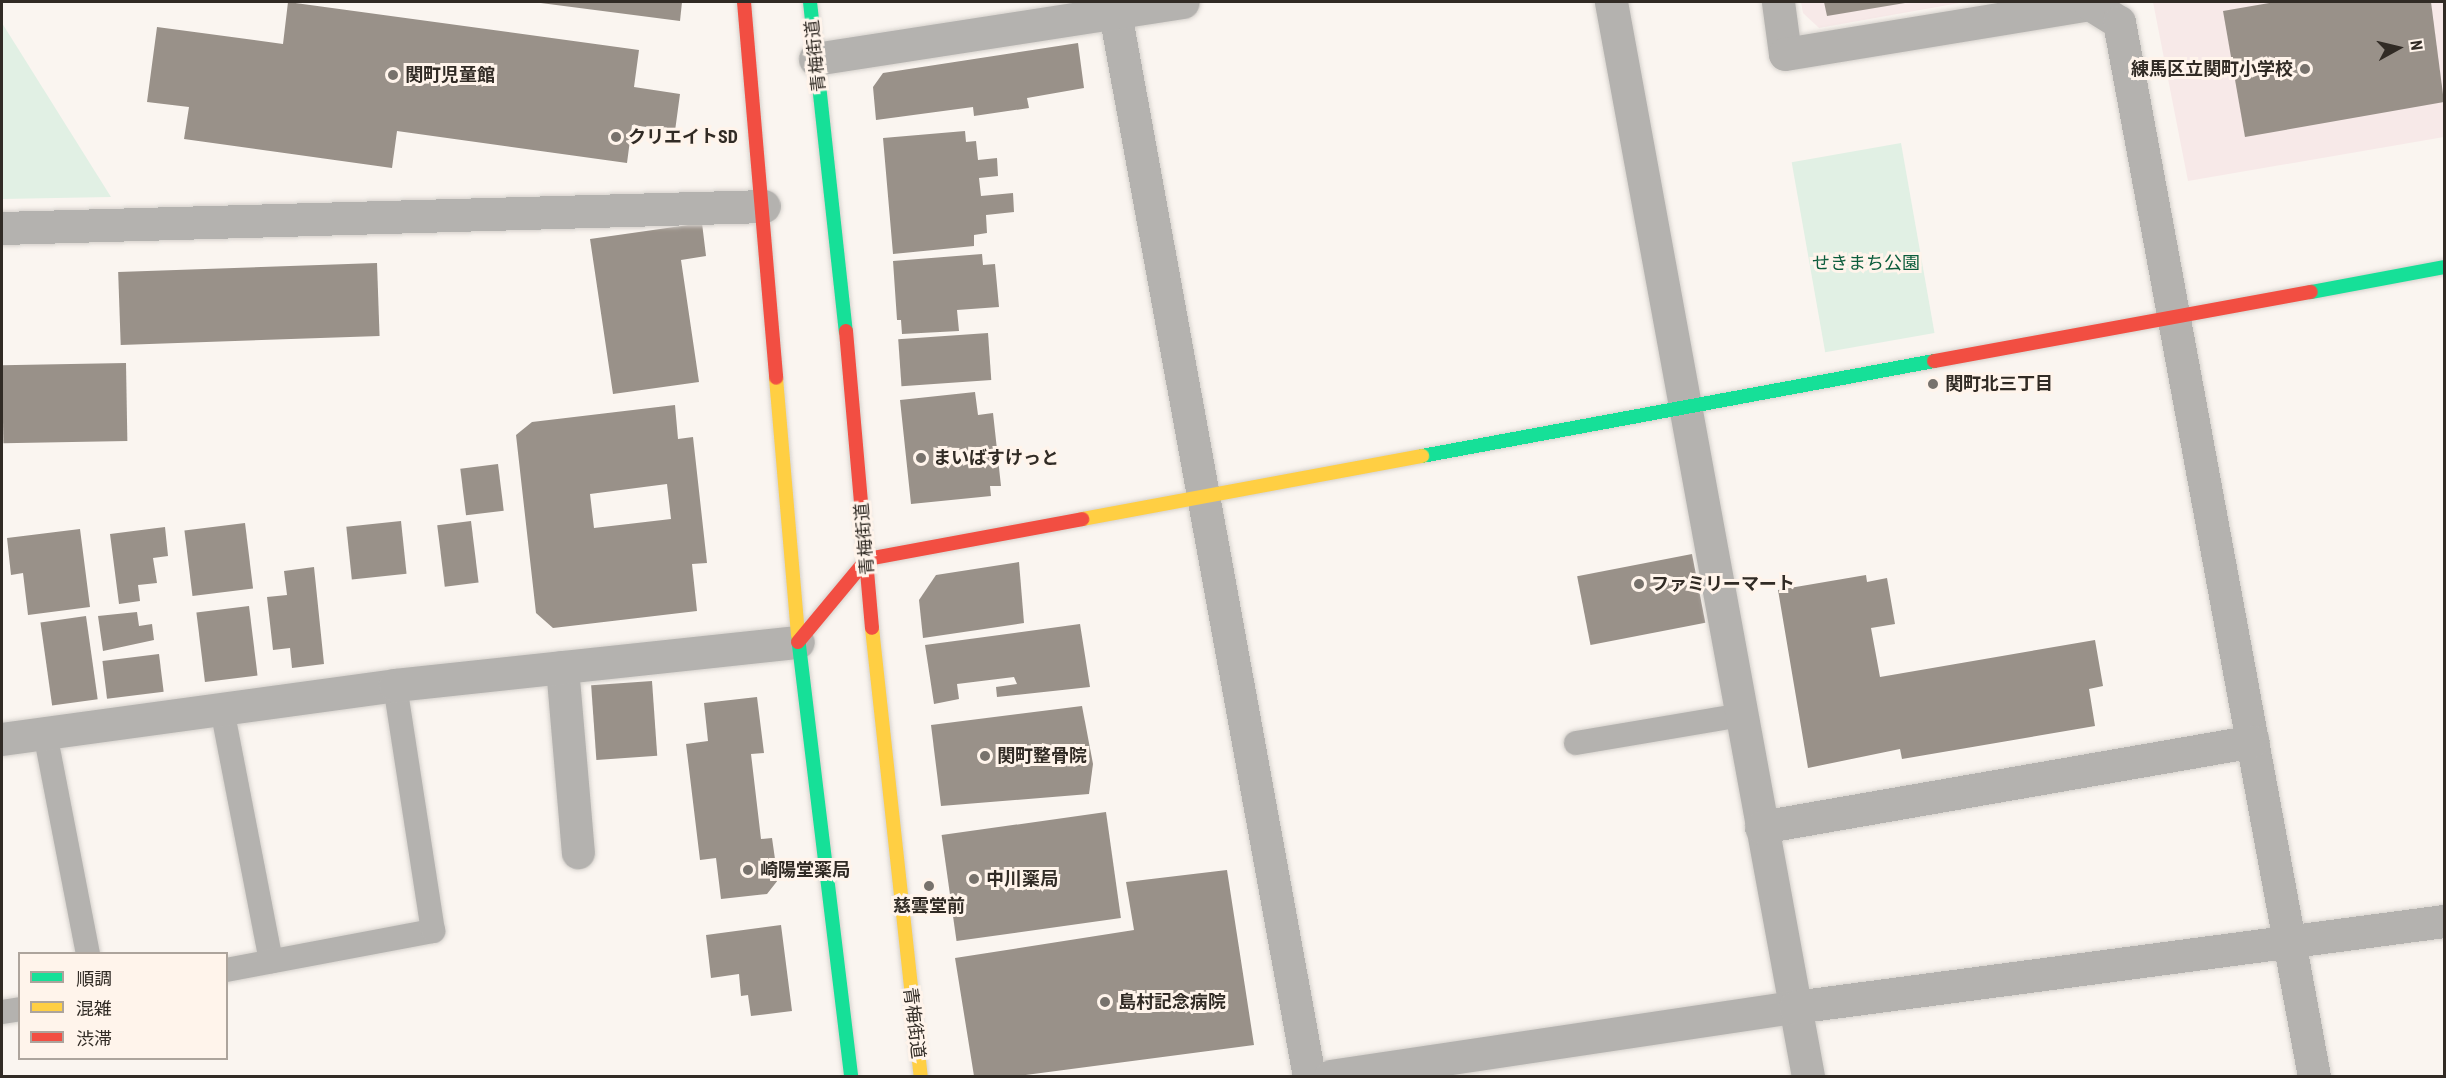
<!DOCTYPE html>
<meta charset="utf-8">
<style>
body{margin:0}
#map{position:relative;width:2446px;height:1078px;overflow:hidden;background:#faf5f0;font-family:"Roboto Condensed","Noto Sans JP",sans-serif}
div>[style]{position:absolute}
.education>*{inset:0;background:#f7e9e8}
.green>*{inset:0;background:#e1f0e4;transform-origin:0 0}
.building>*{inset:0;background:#999189;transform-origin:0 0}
.roads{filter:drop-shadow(0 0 2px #d5d1cc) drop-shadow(0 0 2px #d5d1cc)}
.lane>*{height:24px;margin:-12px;padding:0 12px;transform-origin:12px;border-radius:12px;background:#b4b2af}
.street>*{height:33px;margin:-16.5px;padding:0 16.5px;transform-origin:16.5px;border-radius:16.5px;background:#b4b2af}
.fast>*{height:14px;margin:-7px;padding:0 7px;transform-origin:7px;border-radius:7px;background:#16e098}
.slow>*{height:14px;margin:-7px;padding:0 7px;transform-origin:7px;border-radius:7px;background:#ffcf43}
.jam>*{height:14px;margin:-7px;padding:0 7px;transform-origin:7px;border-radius:7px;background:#f24e42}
.dots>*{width:16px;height:16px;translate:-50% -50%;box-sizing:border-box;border:3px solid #fff4eb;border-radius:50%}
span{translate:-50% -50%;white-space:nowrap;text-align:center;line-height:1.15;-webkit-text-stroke:6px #fff4eb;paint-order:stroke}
.street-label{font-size:18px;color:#312b25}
.poi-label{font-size:18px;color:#312b25;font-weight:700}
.right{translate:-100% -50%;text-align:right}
.left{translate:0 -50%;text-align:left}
.park-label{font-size:18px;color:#0b5c3b}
.frame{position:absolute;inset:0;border:3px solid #312b25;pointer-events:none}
.legend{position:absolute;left:18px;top:952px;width:210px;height:108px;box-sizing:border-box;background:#fff4eb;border:2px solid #ada49c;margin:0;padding:8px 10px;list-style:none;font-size:18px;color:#312b25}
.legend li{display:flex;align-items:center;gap:12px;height:30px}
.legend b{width:30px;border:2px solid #ada49c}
.north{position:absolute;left:2368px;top:18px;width:60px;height:60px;-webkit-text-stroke:4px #fff4eb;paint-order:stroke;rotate:82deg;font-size:16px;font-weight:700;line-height:24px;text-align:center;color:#312b25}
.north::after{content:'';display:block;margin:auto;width:21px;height:27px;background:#312b25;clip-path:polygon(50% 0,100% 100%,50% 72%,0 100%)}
</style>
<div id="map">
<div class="education">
<i style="clip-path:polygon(1801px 2px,1965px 2px,1819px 28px,1803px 13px)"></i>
<i style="clip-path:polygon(2153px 2px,2444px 2px,2444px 137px,2188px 181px)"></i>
</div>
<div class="green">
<i style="clip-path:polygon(2px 23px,111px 197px,2px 199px)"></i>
<i style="left:1901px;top:143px;width:193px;height:111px;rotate:80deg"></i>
</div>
<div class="building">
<i style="clip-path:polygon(288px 2px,639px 50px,634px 87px,680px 94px,675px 131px,632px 125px,627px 163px,397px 131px,392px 168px,184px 139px,189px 107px,147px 102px,157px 27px,283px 44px)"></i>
<i style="clip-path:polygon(533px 2px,682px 2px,680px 21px)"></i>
<i style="clip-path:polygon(1824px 2px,1905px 2px,1905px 3px,1827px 16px)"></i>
<i style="clip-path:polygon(2275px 2px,2431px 2px,2444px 102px,2245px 137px,2223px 11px)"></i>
<i style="clip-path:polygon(1078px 43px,1084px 88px,1027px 98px,1029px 108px,974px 116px,973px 107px,876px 120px,873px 87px,883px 73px)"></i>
<i style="clip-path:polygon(965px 131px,966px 142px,976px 141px,978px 160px,997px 158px,998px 176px,979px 178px,981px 196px,1013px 193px,1014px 212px,986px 215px,987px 233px,974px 235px,974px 246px,893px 254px,883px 138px)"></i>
<i style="clip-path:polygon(702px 223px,706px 256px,681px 260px,699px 382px,613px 394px,590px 239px)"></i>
<i style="clip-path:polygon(982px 254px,983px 265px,995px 264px,999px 307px,957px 310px,959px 331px,902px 334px,901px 320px,897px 320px,893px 261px)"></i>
<i style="left:377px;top:263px;width:73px;height:259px;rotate:88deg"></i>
<i style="left:988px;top:333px;width:47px;height:90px;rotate:86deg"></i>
<i style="left:126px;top:363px;width:78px;height:124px;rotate:89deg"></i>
<i style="clip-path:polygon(975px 392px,978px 415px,993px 413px,1001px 486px,990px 486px,991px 496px,911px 504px,900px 400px)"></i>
<i style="clip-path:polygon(evenodd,675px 405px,678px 439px,693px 437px,707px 563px,692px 564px,697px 611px,553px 628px,536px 613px,516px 435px,532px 422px,675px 405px,667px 484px,671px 519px,594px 528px,590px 494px,667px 484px)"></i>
<i style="left:498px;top:464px;width:47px;height:38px;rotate:83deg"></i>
<i style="left:401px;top:521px;width:53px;height:55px;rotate:84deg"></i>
<i style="left:471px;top:521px;width:62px;height:34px;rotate:83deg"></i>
<i style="left:245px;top:523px;width:66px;height:61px;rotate:83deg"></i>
<i style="clip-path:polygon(165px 527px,168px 556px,153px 558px,157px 583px,138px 585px,140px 601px,119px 604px,110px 534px)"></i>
<i style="clip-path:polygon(80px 529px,90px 607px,28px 615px,23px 573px,11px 575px,7px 538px)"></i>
<i style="left:1692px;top:554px;width:70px;height:117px;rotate:79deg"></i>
<i style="clip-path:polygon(1019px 562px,1024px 623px,923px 638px,919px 600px,936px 575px)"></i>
<i style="clip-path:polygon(314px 567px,324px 664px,292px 668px,290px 648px,273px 650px,267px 597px,287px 595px,284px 571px)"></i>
<i style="clip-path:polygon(1866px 575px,1867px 582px,1887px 578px,1895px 624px,1871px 628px,1880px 677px,2095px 640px,2103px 686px,2089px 689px,2095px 726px,1902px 759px,1900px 749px,1808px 768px,1778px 590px)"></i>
<i style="left:249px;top:606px;width:70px;height:53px;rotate:83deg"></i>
<i style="clip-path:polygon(137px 612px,139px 626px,152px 624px,154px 640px,103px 651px,98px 616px)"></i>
<i style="left:86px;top:616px;width:84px;height:46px;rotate:82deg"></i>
<i style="clip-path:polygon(1080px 624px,1090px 687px,997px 697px,996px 687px,1017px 684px,1014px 677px,957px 684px,959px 699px,934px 704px,925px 645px)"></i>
<i style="left:159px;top:654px;width:38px;height:57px;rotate:83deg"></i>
<i style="left:652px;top:681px;width:75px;height:61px;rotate:86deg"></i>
<i style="clip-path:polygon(757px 697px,764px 753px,751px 754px,761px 839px,772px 838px,778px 880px,767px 894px,721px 899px,716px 858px,700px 860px,686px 744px,708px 741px,704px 703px)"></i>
<i style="clip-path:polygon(1082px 706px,1093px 764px,1089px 794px,941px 806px,931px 725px)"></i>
<i style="left:1106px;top:812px;width:107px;height:166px;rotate:82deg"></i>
<i style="clip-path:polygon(1227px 870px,1254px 1045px,1018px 1076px,974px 1076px,955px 958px,1134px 930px,1126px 882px)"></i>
<i style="clip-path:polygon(781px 925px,792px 1011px,751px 1016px,748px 995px,741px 996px,739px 974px,711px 978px,706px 935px)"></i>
</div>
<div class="roads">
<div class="lane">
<i style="left:222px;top:709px;width:257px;rotate:79deg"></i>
<i style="left:45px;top:733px;width:225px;rotate:79deg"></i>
<i style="left:1576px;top:743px;width:168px;rotate:-9.6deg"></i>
<i style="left:226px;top:970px;width:211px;rotate:-10.7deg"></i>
<i style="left:433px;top:931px;width:249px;rotate:-98.8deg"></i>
<i style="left:2px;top:1012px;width:18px;rotate:-9deg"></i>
</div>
<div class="street">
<i style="left:1113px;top:2px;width:1092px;rotate:79.66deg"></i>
<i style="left:1611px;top:2px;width:1092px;rotate:79.61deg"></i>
<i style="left:1778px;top:2px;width:52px;rotate:82.3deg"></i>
<i style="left:1785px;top:54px;width:309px;rotate:-9.3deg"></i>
<i style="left:2090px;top:4px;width:34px;rotate:32deg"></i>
<i style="left:2119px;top:22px;width:1072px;rotate:79.52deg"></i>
<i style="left:815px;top:59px;width:372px;rotate:-8.8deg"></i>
<i style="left:2px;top:228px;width:762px;rotate:-1.65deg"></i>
<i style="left:562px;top:667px;width:186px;rotate:85.1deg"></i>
<i style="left:2px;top:739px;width:397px;rotate:-7.8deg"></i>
<i style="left:395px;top:685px;width:405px;rotate:-6.1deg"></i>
<i style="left:1761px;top:827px;width:499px;rotate:-9.9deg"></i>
<i style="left:1331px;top:1076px;width:469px;rotate:-8.5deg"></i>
<i style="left:1795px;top:1007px;width:655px;rotate:-7.55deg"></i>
</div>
<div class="fast">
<i style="left:810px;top:2px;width:331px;rotate:83.8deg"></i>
<i style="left:2311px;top:292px;width:135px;rotate:-10.6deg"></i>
<i style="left:1422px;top:456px;width:521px;rotate:-10.51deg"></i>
<i style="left:798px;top:637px;width:442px;rotate:83.1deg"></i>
</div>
<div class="slow">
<i style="left:776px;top:378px;width:260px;rotate:85.1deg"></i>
<i style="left:1082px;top:519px;width:346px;rotate:-10.5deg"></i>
<i style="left:872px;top:628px;width:451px;rotate:83.8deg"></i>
</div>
<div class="jam">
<i style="left:744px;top:2px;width:377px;rotate:85.1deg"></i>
<i style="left:846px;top:331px;width:298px;rotate:85deg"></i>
<i style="left:1934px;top:361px;width:383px;rotate:-10.4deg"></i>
<i style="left:798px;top:642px;width:108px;rotate:-50.3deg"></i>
<i style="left:867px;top:559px;width:219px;rotate:-10.5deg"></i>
</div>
</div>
<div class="dots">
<i style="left:2305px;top:69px;background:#77726c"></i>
<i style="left:393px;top:75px;background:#77726c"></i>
<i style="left:616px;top:137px;background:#77726c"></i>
<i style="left:1933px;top:384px;background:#77726c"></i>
<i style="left:921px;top:458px;background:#77726c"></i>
<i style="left:1639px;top:584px;background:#77726c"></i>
<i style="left:985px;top:756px;background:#77726c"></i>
<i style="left:748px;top:870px;background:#77726c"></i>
<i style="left:974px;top:879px;background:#77726c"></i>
<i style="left:929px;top:886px;background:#77726c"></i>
<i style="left:1105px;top:1002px;background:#77726c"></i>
</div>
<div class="street-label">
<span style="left:816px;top:56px;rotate:-96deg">青梅街道</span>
<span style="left:865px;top:539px;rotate:-95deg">青梅街道</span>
<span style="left:914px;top:1023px;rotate:83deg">青梅街道</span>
</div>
<div class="poi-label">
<span class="right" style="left:2293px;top:69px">練馬区立関町小学校</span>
<span class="left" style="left:405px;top:75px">関町児童館</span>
<span class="left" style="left:628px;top:137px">クリエイトSD</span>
<span class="left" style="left:1945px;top:384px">関町北三丁目</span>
<span class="left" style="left:933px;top:458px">まいばすけっと</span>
<span class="left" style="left:1651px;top:584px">ファミリーマート</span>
<span class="left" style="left:997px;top:756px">関町整骨院</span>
<span class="left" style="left:760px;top:870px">崎陽堂薬局</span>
<span class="left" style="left:986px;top:879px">中川薬局</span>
<span style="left:929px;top:906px">慈雲堂前</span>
<span class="left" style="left:1118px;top:1002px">島村記念病院</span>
</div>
<div class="park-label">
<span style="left:1866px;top:263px">せきまち公園</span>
</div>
<div class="frame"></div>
<ul class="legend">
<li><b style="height:8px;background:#16e098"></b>順調</li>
<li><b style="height:8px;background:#ffcf43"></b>混雑</li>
<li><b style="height:8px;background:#f24e42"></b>渋滞</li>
</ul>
<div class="north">N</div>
</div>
